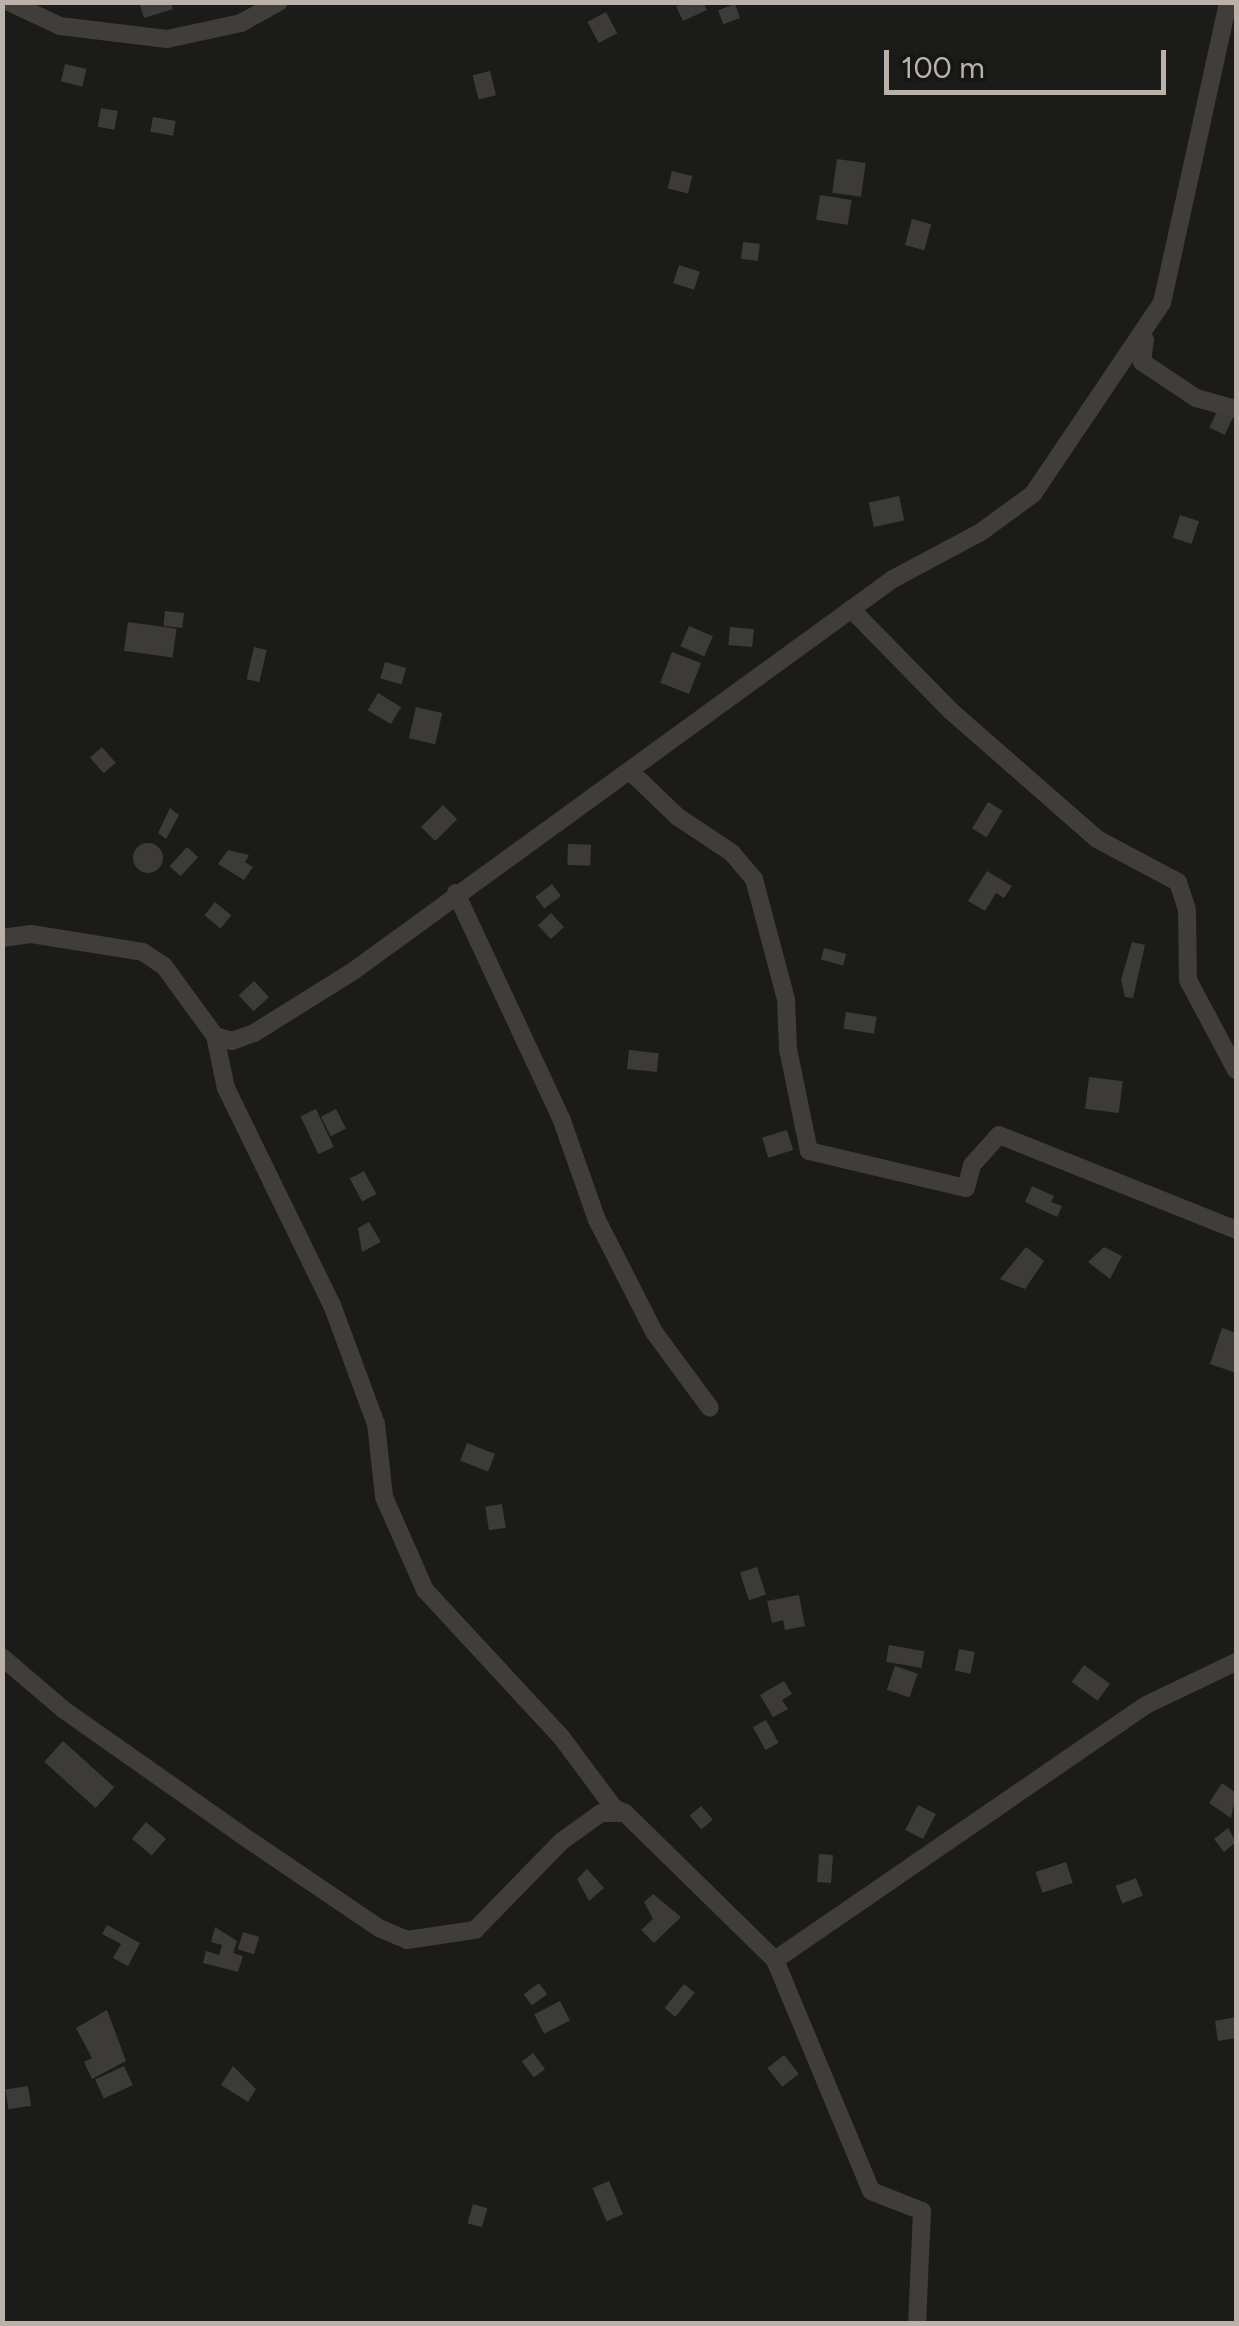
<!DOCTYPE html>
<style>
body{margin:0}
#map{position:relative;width:1239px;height:2326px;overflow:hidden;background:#1b1b19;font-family:Figtree,sans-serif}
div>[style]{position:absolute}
.building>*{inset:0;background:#3d3b39;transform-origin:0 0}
.round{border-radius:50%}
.street>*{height:18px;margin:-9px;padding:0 9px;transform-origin:9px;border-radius:9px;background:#403d3a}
span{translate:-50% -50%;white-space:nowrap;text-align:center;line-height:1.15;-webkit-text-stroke:9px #161614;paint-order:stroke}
.frame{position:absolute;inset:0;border:5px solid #bbb1ab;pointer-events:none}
.scale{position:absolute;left:884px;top:50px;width:282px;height:45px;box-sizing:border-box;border:5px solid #bbb1ab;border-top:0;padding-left:12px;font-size:30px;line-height:35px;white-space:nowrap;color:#bbb1ab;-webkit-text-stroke:8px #161614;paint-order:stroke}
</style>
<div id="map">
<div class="building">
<i style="clip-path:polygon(139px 2px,171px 2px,173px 9px,144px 18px)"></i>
<i style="clip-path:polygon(703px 2px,707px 10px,683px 21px,676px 6px)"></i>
<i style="left:735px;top:4px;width:15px;height:18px;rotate:70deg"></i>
<i style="left:606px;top:12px;width:24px;height:21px;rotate:62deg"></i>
<i style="left:65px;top:64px;width:22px;height:18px;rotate:13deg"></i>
<i style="left:490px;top:71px;width:25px;height:18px;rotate:76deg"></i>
<i style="left:101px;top:108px;width:17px;height:19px;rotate:10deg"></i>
<i style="left:153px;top:117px;width:23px;height:15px;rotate:10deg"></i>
<i style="left:837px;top:159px;width:29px;height:34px;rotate:8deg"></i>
<i style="left:672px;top:171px;width:21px;height:18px;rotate:14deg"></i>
<i style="left:820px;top:195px;width:32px;height:25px;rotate:9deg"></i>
<i style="left:912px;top:219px;width:20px;height:27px;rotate:15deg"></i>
<i style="left:743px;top:242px;width:17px;height:17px;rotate:7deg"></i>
<i style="left:679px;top:265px;width:22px;height:19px;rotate:18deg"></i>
<i style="left:1219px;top:407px;width:17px;height:23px;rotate:25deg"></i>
<i style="left:899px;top:496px;width:25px;height:31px;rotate:78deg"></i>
<i style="left:1180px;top:515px;width:20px;height:24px;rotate:18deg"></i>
<i style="left:165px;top:611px;width:19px;height:15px;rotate:6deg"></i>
<i style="left:128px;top:622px;width:49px;height:29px;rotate:8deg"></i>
<i style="left:689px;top:626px;width:26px;height:22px;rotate:23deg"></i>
<i style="left:730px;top:627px;width:24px;height:18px;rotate:5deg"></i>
<i style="left:254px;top:647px;width:13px;height:33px;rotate:13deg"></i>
<i style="left:672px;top:652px;width:31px;height:33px;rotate:21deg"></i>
<i style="left:385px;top:662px;width:22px;height:17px;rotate:16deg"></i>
<i style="left:378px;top:693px;width:27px;height:20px;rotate:31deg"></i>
<i style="left:416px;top:707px;width:27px;height:32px;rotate:13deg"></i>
<i style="left:102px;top:747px;width:21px;height:16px;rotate:49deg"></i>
<i style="left:988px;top:802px;width:17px;height:31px;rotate:31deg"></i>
<i style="left:443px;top:805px;width:20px;height:31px;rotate:45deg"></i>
<i style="clip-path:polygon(170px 808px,179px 815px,166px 839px,158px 833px)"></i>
<i class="round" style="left:133px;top:843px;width:30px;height:30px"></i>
<i style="left:568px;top:844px;width:23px;height:21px;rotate:2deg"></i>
<i style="left:187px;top:847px;width:15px;height:26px;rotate:42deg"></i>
<i style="clip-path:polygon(228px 850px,249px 855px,245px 862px,253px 867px,244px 880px,218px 864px)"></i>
<i style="clip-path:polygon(987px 871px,1012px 886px,1004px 898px,996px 893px,985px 911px,968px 901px)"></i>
<i style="left:552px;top:884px;width:15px;height:21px;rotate:53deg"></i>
<i style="left:215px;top:902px;width:21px;height:17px;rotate:39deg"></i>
<i style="left:551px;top:913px;width:19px;height:18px;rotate:47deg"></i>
<i style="clip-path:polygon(1132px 942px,1145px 945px,1133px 998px,1125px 997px,1121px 980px)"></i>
<i style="left:824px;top:948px;width:23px;height:12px;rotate:15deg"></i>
<i style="left:254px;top:981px;width:22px;height:21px;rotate:47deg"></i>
<i style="left:846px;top:1012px;width:31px;height:17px;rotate:9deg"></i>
<i style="left:629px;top:1050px;width:30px;height:19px;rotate:6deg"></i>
<i style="left:1089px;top:1077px;width:34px;height:32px;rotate:7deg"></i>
<i style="left:316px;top:1109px;width:42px;height:17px;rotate:65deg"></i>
<i style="left:336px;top:1109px;width:22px;height:17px;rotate:63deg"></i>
<i style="left:787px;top:1130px;width:21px;height:26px;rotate:73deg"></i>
<i style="left:364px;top:1171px;width:26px;height:16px;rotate:62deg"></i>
<i style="clip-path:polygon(1032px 1186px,1054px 1196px,1051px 1202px,1062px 1206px,1057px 1217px,1025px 1202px)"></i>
<i style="clip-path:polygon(369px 1222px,381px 1242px,362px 1252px,358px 1228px)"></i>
<i style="clip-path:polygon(1026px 1247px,1044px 1261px,1025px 1289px,1000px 1279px)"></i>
<i style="clip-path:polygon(1104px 1247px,1122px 1256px,1110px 1279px,1088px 1262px)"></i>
<i style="clip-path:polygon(1222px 1328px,1236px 1333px,1236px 1373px,1210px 1364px)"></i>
<i style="left:467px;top:1443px;width:30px;height:19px;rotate:21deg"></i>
<i style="left:502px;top:1504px;width:24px;height:17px;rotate:81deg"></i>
<i style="left:757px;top:1567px;width:29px;height:18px;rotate:72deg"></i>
<i style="clip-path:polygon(799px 1595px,805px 1626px,785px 1630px,783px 1620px,772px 1623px,767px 1601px)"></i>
<i style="left:889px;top:1645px;width:36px;height:17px;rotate:10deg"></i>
<i style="left:959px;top:1649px;width:16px;height:22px;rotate:11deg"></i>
<i style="left:1084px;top:1665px;width:32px;height:21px;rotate:36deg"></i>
<i style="left:895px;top:1666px;width:24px;height:25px;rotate:19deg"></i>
<i style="clip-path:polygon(784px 1681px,792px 1694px,782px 1700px,788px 1709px,773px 1717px,760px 1695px)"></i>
<i style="left:766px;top:1720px;width:26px;height:15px;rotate:61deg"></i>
<i style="left:63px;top:1741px;width:69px;height:28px;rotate:42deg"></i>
<i style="clip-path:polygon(1222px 1783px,1236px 1793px,1231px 1818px,1209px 1803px)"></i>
<i style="left:918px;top:1805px;width:20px;height:28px;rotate:27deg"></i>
<i style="left:701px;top:1806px;width:18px;height:15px;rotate:49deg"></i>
<i style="left:146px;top:1822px;width:26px;height:22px;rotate:40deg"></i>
<i style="clip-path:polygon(1228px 1828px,1236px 1842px,1224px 1852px,1214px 1839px)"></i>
<i style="left:819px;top:1854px;width:14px;height:28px;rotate:4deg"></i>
<i style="left:1066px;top:1862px;width:22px;height:32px;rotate:72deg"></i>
<i style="clip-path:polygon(587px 1869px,604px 1888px,589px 1901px,577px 1879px)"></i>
<i style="left:1136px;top:1878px;width:19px;height:22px;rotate:69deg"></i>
<i style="clip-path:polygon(653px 1894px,681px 1917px,654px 1943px,641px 1930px,653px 1919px,644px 1902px)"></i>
<i style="clip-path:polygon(107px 1925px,140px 1943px,128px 1966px,113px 1958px,121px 1944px,102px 1934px)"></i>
<i style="clip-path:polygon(215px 1927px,237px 1941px,233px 1953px,243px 1956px,238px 1972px,203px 1963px,206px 1951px,219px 1955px,222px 1945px,211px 1942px)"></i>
<i style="left:243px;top:1932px;width:17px;height:18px;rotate:17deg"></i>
<i style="left:539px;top:1983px;width:14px;height:19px;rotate:54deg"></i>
<i style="left:684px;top:1984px;width:14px;height:31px;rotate:39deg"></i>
<i style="left:560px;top:2001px;width:22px;height:29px;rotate:63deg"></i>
<i style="clip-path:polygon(107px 2010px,126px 2061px,92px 2079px,84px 2062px,92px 2058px,76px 2028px)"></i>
<i style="clip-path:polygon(1236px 2017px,1236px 2038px,1218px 2041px,1215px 2021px)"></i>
<i style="left:533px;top:2053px;width:20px;height:14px;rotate:53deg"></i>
<i style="left:784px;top:2055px;width:24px;height:21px;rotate:52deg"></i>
<i style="left:124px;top:2066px;width:21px;height:32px;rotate:65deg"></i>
<i style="clip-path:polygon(233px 2066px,256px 2089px,248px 2102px,221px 2085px)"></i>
<i style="left:28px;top:2086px;width:20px;height:23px;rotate:81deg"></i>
<i style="left:609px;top:2181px;width:36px;height:18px;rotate:67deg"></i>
<i style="left:473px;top:2204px;width:15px;height:20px;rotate:16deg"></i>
</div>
<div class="street">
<i style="left:9px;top:2px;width:56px;rotate:25.2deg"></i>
<i style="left:60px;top:26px;width:108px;rotate:6.9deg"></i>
<i style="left:167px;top:39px;width:76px;rotate:-12.2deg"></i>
<i style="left:241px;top:23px;width:43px;rotate:-28.9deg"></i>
<i style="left:1145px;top:340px;width:22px;rotate:98deg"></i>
<i style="left:1142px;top:362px;width:65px;rotate:33.7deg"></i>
<i style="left:1196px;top:398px;width:41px;rotate:15.4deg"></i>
<i style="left:851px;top:609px;width:144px;rotate:45.6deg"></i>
<i style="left:952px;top:712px;width:193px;rotate:41.2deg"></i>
<i style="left:1097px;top:839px;width:92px;rotate:28deg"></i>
<i style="left:1178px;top:882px;width:29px;rotate:72deg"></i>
<i style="left:1187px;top:910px;width:70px;rotate:89.2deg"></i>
<i style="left:1188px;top:980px;width:102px;rotate:61.9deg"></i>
<i style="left:631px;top:772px;width:65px;rotate:43.8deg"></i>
<i style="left:678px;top:817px;width:65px;rotate:33.7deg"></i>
<i style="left:732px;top:853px;width:34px;rotate:50deg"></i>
<i style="left:754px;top:879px;width:124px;rotate:75.1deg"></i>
<i style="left:786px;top:999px;width:50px;rotate:87.7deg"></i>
<i style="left:788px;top:1049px;width:104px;rotate:78.4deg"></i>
<i style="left:809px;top:1151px;width:161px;rotate:13.3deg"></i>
<i style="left:966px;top:1188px;width:24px;rotate:-75deg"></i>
<i style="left:972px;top:1165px;width:40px;rotate:-48deg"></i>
<i style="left:999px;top:1135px;width:255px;rotate:21.8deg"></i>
<i style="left:456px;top:893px;width:248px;rotate:65deg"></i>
<i style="left:561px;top:1118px;width:108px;rotate:70.6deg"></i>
<i style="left:597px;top:1220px;width:126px;rotate:63deg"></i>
<i style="left:654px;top:1332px;width:94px;rotate:53.6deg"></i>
<i style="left:2px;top:938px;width:29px;rotate:-8deg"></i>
<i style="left:31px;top:934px;width:113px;rotate:9.1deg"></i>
<i style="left:143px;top:952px;width:25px;rotate:34deg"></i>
<i style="left:164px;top:966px;width:87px;rotate:53.9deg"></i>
<i style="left:215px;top:1036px;width:18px;rotate:16deg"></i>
<i style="left:232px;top:1041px;width:23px;rotate:-20deg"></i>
<i style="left:254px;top:1033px;width:115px;rotate:-31.9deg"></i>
<i style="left:352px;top:972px;width:669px;rotate:-36deg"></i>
<i style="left:893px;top:579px;width:100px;rotate:-28.1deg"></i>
<i style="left:981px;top:532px;width:64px;rotate:-36.2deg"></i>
<i style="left:1033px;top:494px;width:230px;rotate:-56deg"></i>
<i style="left:1162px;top:303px;width:308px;rotate:-77.6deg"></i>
<i style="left:215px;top:1036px;width:53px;rotate:78.1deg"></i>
<i style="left:226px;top:1088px;width:242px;rotate:64deg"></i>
<i style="left:332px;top:1305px;width:127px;rotate:69.7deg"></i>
<i style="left:376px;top:1424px;width:73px;rotate:83.7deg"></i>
<i style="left:384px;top:1497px;width:102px;rotate:66.2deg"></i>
<i style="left:425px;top:1590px;width:202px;rotate:47.2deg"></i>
<i style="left:562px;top:1738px;width:87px;rotate:53.4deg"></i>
<i style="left:614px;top:1808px;width:12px;rotate:24deg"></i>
<i style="left:2px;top:1657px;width:82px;rotate:40.5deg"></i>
<i style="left:64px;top:1710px;width:233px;rotate:35.1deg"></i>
<i style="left:255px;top:1844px;width:150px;rotate:34.1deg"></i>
<i style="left:379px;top:1928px;width:30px;rotate:23deg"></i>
<i style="left:407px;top:1940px;width:69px;rotate:-8.4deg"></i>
<i style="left:475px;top:1930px;width:124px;rotate:-45.7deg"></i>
<i style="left:562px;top:1841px;width:48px;rotate:-35.7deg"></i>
<i style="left:601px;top:1813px;width:24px"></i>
<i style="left:625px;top:1813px;width:210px;rotate:44.4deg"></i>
<i style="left:775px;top:1960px;width:250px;rotate:67.4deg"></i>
<i style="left:871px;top:2191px;width:55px;rotate:21.4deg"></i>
<i style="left:922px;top:2211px;width:113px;rotate:92.5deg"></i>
<i style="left:775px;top:1960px;width:450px;rotate:-34.5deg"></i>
<i style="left:1146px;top:1705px;width:100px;rotate:-25.5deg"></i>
</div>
<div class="frame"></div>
<div class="scale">100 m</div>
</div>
